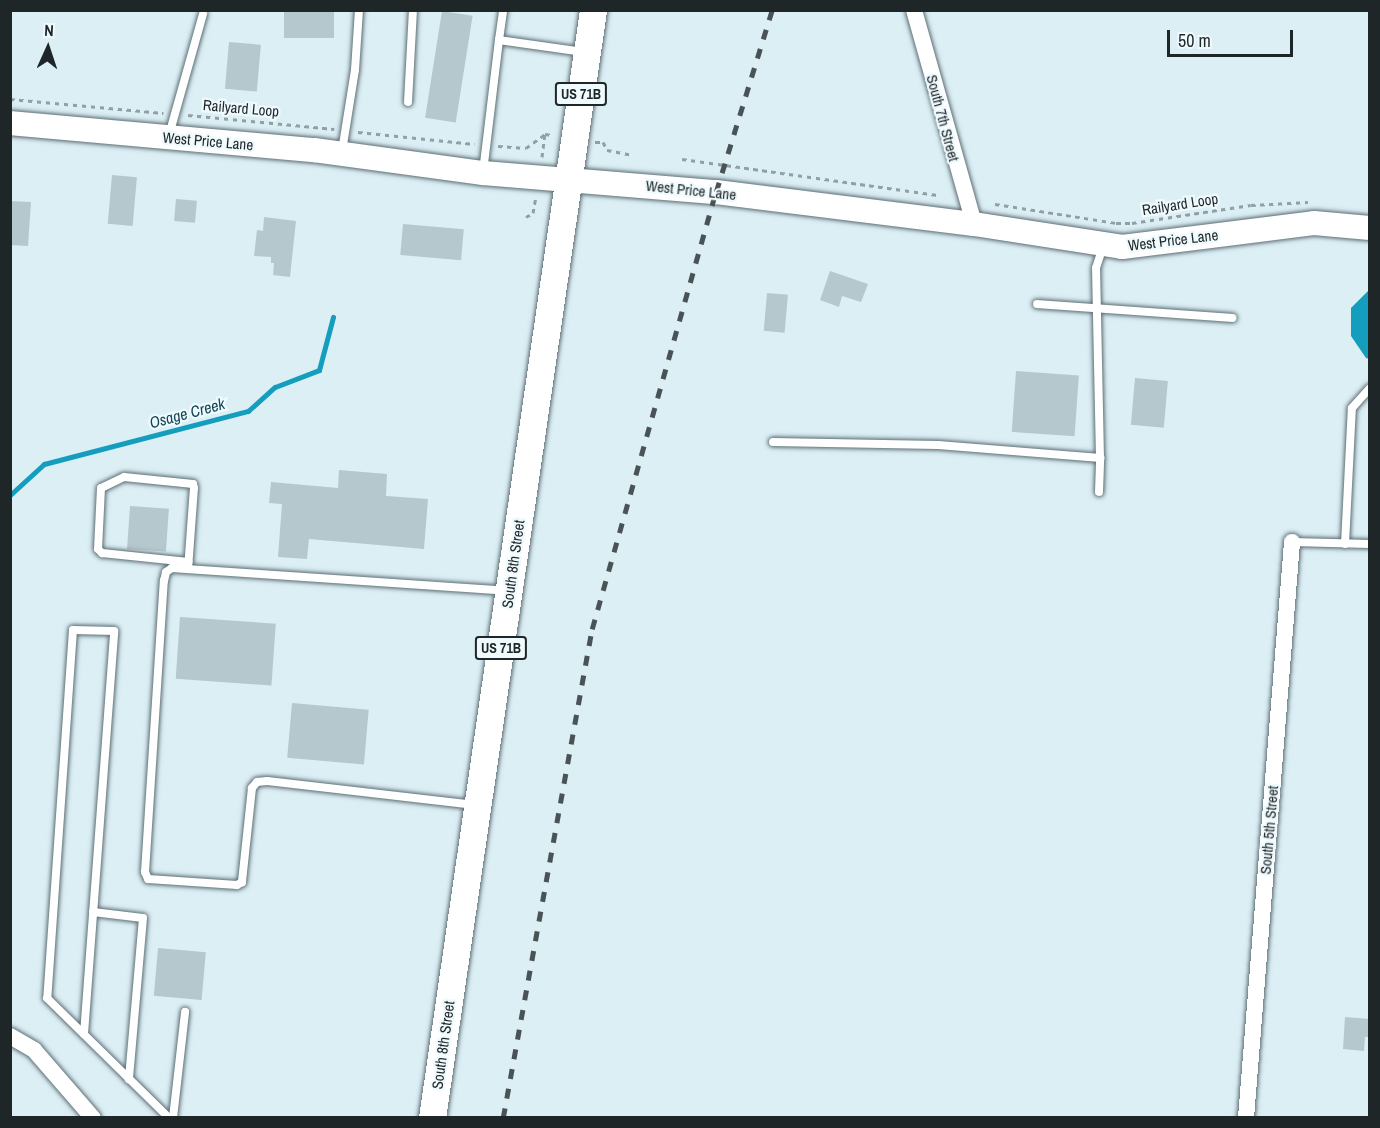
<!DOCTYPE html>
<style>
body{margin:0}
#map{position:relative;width:1380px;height:1128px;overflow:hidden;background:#dbeff5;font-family:"Archivo Narrow",sans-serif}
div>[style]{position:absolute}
.water>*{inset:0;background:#159dbe}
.stream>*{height:5px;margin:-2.5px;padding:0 2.5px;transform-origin:2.5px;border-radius:2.5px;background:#159dbe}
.building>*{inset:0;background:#b5c8ce;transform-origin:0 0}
.path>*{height:3px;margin-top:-1.5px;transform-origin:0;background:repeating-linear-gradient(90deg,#91a0a5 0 4.5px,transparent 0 9px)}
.roads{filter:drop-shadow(0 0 2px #5d6e74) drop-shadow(0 0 2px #5d6e74)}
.lane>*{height:8px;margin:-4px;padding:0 4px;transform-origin:4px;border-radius:4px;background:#fff}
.street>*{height:16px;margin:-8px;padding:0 8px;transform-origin:8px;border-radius:8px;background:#fff}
.secondary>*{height:24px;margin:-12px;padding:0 12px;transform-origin:12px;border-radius:12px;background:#fff}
.primary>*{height:27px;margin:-13.5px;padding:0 13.5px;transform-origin:13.5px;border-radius:13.5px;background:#fff}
.rail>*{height:4.5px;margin-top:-2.25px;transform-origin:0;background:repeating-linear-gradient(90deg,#495356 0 10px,transparent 0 20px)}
span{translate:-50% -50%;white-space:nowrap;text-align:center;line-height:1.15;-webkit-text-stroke:4.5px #effafe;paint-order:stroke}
.shield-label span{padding:2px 4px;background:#effafe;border:2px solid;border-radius:4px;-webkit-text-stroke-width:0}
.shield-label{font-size:14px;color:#1f2628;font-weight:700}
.street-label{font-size:15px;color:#1f2628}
.water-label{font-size:16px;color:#144755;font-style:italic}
.frame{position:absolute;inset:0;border:12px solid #1f2628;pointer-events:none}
.north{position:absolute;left:18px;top:18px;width:60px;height:60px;-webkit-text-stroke:4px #effafe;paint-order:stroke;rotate:3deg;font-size:16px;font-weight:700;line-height:24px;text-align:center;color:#1f2628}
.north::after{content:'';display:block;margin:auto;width:21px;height:27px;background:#1f2628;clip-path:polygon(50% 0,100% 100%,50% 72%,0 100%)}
.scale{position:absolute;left:1167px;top:30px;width:126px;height:27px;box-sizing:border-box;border:3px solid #1f2628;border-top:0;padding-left:8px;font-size:18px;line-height:21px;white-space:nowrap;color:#1f2628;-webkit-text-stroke:4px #effafe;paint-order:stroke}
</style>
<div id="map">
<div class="water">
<i style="clip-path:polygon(1369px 290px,1369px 359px,1366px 358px,1351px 336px,1351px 308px)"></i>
</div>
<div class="stream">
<i style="left:10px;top:495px;width:46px;rotate:-42.4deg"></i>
<i style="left:44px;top:464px;width:211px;rotate:-14.6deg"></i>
<i style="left:248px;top:411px;width:36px;rotate:-42deg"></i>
<i style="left:275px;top:387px;width:47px;rotate:-21.1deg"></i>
<i style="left:319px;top:370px;width:55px;rotate:-75.2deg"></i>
</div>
<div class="building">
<i style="left:284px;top:10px;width:50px;height:28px"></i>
<i style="left:442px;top:11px;width:31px;height:108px;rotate:9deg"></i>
<i style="left:229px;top:42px;width:32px;height:47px;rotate:5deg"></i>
<i style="left:112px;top:175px;width:25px;height:49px;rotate:5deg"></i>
<i style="left:176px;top:199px;width:21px;height:22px;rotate:5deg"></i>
<i style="clip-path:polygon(10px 201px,31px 202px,28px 246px,10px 245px)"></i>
<i style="clip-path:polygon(264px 217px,296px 221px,290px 277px,273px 275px,274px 263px,271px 263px,271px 257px,254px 256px,257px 230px,263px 231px)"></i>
<i style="left:403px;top:224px;width:61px;height:31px;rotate:5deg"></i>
<i style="clip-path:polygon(830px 271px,868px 284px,861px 302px,842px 296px,839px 307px,820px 300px)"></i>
<i style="left:767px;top:293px;width:21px;height:38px;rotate:5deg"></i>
<i style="left:1016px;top:371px;width:63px;height:61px;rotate:4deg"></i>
<i style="left:1135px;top:378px;width:33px;height:47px;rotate:5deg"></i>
<i style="clip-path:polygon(339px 470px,387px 474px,386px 496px,428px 499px,424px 549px,309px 539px,307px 559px,278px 557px,282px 504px,269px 503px,271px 482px,338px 488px)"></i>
<i style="left:130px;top:506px;width:39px;height:43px;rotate:4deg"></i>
<i style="left:180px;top:617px;width:96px;height:62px;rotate:4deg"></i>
<i style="left:292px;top:703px;width:77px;height:55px;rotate:5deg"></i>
<i style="left:158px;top:948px;width:48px;height:48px;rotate:5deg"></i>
<i style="clip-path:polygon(1345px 1017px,1370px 1019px,1370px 1037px,1365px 1037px,1364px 1051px,1343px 1049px)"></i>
</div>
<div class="path">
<i style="left:10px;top:99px;width:154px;rotate:5.2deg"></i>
<i style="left:188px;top:115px;width:147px;rotate:5.5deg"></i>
<i style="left:358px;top:132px;width:117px;rotate:5.9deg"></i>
<i style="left:595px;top:142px;width:8px"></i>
<i style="left:603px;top:142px;width:9px;rotate:63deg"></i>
<i style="left:607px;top:150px;width:25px;rotate:11deg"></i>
<i style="left:498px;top:146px;width:28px;rotate:4deg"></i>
<i style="left:526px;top:148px;width:24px;rotate:-36deg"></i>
<i style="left:545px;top:134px;width:7px;rotate:8deg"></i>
<i style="left:542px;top:157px;width:23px;rotate:-83deg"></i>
<i style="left:682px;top:159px;width:258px;rotate:8deg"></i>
<i style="left:995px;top:204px;width:122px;rotate:8.9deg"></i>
<i style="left:1116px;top:223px;width:16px"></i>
<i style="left:1132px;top:223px;width:120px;rotate:-8.6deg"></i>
<i style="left:1251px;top:205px;width:57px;rotate:-3deg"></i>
<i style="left:526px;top:217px;width:8px;rotate:-30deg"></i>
<i style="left:533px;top:213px;width:17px;rotate:-80deg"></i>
</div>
<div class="roads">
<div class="lane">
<i style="left:499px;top:40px;width:30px;rotate:-82deg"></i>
<i style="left:408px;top:102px;width:92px;rotate:-86.9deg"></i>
<i style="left:169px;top:135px;width:126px;rotate:-74.3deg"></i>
<i style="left:342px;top:151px;width:82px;rotate:-80.9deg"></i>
<i style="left:355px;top:70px;width:60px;rotate:-86.2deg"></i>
<i style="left:483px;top:172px;width:133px;rotate:-83.1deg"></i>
<i style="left:499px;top:40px;width:85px;rotate:8.1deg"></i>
<i style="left:1037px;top:304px;width:196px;rotate:4.1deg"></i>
<i style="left:773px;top:442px;width:165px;rotate:1deg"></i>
<i style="left:938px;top:445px;width:163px;rotate:4.6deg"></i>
<i style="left:1100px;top:458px;width:190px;rotate:-91.2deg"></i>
<i style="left:1096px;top:268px;width:22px;rotate:-72deg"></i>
<i style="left:1099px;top:492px;width:34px;rotate:-88deg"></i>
<i style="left:1292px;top:542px;width:78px;rotate:1.5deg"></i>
<i style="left:1345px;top:544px;width:136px;rotate:-87.1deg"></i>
<i style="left:1352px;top:408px;width:27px;rotate:-48deg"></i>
<i style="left:188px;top:569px;width:81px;rotate:-85.8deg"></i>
<i style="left:194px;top:488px;width:4px;rotate:-104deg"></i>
<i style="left:193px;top:484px;width:69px;rotate:-174.2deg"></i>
<i style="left:124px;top:477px;width:25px;rotate:154deg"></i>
<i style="left:101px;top:488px;width:61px;rotate:92.8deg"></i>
<i style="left:98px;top:549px;width:6px;rotate:45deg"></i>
<i style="left:102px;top:553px;width:87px;rotate:5.9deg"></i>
<i style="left:475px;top:805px;width:209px;rotate:-173.4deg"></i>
<i style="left:267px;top:781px;width:10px;rotate:174deg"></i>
<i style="left:257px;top:782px;width:8px;rotate:130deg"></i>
<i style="left:252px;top:788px;width:95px;rotate:96.1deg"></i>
<i style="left:242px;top:882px;width:6px;rotate:149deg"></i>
<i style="left:237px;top:885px;width:89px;rotate:-176.1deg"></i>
<i style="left:148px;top:879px;width:8px;rotate:-113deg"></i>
<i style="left:145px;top:872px;width:292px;rotate:-86.3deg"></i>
<i style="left:164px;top:581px;width:9px;rotate:-77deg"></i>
<i style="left:166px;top:572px;width:7px;rotate:-34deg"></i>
<i style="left:172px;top:568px;width:335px;rotate:3.9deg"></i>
<i style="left:93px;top:912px;width:50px;rotate:6.8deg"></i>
<i style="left:143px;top:918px;width:162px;rotate:95deg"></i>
<i style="left:84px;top:1034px;width:404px;rotate:-85.7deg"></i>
<i style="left:114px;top:631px;width:41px;rotate:-178.6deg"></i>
<i style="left:73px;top:630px;width:369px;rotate:94deg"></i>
<i style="left:47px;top:998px;width:171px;rotate:44.5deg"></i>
<i style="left:173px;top:1118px;width:107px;rotate:-83.5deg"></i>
</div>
<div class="street">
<i style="left:914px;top:10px;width:222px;rotate:74.3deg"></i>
<i style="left:10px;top:1036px;width:28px;rotate:30deg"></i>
<i style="left:34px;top:1050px;width:90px;rotate:49.1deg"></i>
<i style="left:1246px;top:1118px;width:578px;rotate:-85.43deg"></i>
</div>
<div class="secondary">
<i style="left:10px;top:123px;width:305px;rotate:5.1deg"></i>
<i style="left:314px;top:150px;width:171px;rotate:7.8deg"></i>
<i style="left:483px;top:173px;width:234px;rotate:4.7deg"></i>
<i style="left:716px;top:192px;width:260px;rotate:7.1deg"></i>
<i style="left:974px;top:224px;width:150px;rotate:8.8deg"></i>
<i style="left:1122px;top:247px;width:193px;rotate:-7.1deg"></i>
<i style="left:1314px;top:223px;width:56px;rotate:5.1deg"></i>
</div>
<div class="primary">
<i style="left:432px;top:1118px;width:1120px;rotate:-81.73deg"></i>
</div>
</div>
<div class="rail">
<i style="left:503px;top:1118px;width:497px;rotate:-79.7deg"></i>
<i style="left:592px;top:629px;width:454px;rotate:-74.2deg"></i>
<i style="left:716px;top:192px;width:190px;rotate:-72.9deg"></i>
</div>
<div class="shield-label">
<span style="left:581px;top:94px">US 71B</span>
<span style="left:501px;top:648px">US 71B</span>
</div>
<div class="street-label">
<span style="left:241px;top:108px;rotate:5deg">Railyard Loop</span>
<span style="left:943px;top:118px;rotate:75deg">South 7th Street</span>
<span style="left:208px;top:141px;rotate:5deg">West Price Lane</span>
<span style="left:691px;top:190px;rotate:6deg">West Price Lane</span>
<span style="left:1180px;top:204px;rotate:-9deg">Railyard Loop</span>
<span style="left:1173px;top:240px;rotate:-7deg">West Price Lane</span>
<span style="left:513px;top:564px;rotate:-82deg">South 8th Street</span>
<span style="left:1269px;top:830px;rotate:-85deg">South 5th Street</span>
<span style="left:443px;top:1045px;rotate:-82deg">South 8th Street</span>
</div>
<div class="water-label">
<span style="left:187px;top:413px;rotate:-15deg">Osage Creek</span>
</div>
<div class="frame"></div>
<div class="north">N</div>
<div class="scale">50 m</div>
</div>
